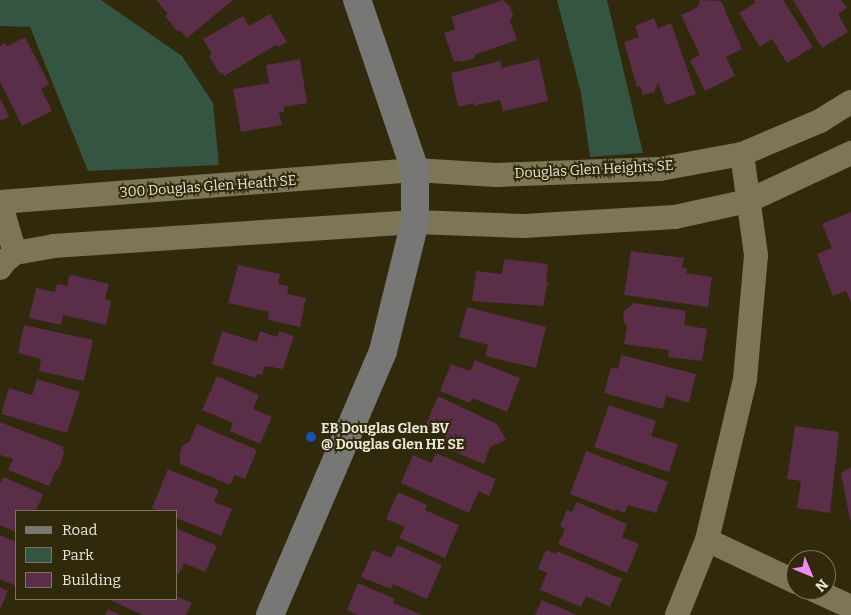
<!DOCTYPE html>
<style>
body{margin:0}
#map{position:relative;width:851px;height:615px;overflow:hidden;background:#30290b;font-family:Bitter,serif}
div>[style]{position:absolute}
.green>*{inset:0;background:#345541}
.building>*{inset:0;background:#5a2d48}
.street>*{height:24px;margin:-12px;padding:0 12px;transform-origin:12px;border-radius:12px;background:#7d7656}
.secondary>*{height:28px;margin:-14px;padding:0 14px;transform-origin:14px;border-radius:14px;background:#777875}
.dots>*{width:14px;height:14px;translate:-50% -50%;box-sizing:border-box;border:2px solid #30290b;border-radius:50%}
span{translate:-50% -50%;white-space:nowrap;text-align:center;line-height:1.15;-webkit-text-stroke:4px #30290b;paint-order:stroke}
.street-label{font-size:14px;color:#ebe7d6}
.poi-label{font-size:14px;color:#ebe7d6;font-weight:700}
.left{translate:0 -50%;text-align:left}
.legend{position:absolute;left:15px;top:510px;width:162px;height:90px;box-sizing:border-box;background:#30290b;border:1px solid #7b755c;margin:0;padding:6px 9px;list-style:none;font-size:15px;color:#ebe7d6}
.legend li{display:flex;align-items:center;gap:10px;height:25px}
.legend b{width:25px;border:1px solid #7b755c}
.north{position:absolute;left:786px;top:550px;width:50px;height:50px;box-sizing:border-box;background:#30290b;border:1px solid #7b755c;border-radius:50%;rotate:135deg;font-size:14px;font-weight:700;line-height:20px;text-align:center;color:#ebe7d6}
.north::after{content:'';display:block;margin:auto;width:18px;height:22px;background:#f28af3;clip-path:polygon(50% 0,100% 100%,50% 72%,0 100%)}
</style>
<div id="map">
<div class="green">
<i style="clip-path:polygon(0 0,101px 0,182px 56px,213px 103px,219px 165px,88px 171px,30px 27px,0 26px)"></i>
<i style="clip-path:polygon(557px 0,607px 0,643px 153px,590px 157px,581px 93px)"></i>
</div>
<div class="building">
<i style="clip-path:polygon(156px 0,233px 0,187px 38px,180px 30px,178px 32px,165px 16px,168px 14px)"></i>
<i style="clip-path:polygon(503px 0,510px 6px,513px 15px,510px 21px,517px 40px,474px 55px,475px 58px,460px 62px,459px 60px,454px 62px,444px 33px,455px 29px,451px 17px)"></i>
<i style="clip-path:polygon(700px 0,721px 1px,742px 49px,726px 57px,735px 76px,705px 91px,690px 60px,700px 55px,681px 15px,698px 7px)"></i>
<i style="clip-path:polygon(754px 0,783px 0,813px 47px,787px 63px,772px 39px,760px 47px,739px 13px,755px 3px)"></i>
<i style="clip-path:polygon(793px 0,841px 0,847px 8px,838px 14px,848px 32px,822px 48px)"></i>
<i style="clip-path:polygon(270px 14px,287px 42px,278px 47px,276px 45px,224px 76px,222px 72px,220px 74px,209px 56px,212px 54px,203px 39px,243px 16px,249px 26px)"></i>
<i style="clip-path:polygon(654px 18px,658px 28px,671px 23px,696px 94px,666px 105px,658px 83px,654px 92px,643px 95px,640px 86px,637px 87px,624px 42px,639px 37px,635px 26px)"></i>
<i style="clip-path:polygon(25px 37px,49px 84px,41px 89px,52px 111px,22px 126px,0 82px,0 46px,6px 43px,7px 46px)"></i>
<i style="clip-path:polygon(300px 59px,307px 103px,284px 107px,284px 112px,279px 112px,282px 125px,241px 132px,233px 89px,269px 83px,266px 65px)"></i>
<i style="clip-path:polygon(539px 59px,548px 101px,503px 111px,500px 100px,474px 106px,474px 103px,458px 107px,451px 73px,500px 61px,502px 68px)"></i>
<i style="clip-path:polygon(0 98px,9px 117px,0 121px)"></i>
<i style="clip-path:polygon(851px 212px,851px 303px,846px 291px,833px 296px,817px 254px,832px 248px,822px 224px)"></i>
<i style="clip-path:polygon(631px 251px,684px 258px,682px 268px,687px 268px,686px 273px,712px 277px,708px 307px,624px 295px)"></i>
<i style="clip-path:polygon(504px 259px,548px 264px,546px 282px,548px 282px,543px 306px,472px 301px,476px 271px,502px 274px)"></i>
<i style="clip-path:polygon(238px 265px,280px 274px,278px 284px,289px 286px,287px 294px,306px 298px,300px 327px,268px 320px,269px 312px,228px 303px)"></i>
<i style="clip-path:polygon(72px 275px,109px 284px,105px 299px,111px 301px,106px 325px,63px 315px,61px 325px,29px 318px,36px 288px,55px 292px,57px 284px,67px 286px,69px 276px)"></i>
<i style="clip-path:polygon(634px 303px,686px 311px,684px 325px,707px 329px,702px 361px,668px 357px,669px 350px,624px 344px,627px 326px,623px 321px,624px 311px)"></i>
<i style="clip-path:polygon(467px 307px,546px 327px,536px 368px,485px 356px,488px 345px,459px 337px)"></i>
<i style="clip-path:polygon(24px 325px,93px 340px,84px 381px,39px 371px,41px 359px,18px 353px)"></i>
<i style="clip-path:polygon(222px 331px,257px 342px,260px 331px,277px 337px,279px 331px,294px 336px,283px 369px,265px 366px,262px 375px,257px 374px,256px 378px,212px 364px)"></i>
<i style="clip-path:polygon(621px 355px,696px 374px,689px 403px,666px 396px,663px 409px,604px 393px,611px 367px,618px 369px)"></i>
<i style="clip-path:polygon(475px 360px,520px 378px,507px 412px,472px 398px,470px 403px,440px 391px,451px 364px,470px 371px)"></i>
<i style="clip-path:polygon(217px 376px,259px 395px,253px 409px,272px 417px,260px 444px,230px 431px,233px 423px,202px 410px)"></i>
<i style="clip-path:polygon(37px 379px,80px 392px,67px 433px,1px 414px,9px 388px,32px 395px)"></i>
<i style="clip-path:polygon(438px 396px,497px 424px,506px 440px,490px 447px,484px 464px,442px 447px,447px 433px,426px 425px)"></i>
<i style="clip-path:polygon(609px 405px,656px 421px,651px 436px,678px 444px,669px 472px,594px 447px)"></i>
<i style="clip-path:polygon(0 422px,64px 447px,62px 451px,65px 451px,58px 470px,56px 470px,49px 486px,8px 470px,13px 459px,0 455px)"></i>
<i style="clip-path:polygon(197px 424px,257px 450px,245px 479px,235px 475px,230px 485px,180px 464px,180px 453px,182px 446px,189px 442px)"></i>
<i style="clip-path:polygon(795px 426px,839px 432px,830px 513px,797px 508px,801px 481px,787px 479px)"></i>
<i style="clip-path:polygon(586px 451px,668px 482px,656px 513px,628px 505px,625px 513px,615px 509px,615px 511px,570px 494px)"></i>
<i style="clip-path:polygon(436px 453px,496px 479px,489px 496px,479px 491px,469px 513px,401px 483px,413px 455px,431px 463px)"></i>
<i style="clip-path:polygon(851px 467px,851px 520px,850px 520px,841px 473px)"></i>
<i style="clip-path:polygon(168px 469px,219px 490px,214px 502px,232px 509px,221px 536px,176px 518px,176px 511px,160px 511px,152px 508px)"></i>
<i style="clip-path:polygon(3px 477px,43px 494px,36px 511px,16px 511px,16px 532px,0 525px,0 483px)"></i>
<i style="clip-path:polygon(398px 492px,427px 505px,425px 510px,459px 525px,445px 558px,399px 538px,405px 527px,386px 519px)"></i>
<i style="clip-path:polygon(577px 502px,627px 524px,622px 537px,639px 544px,627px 573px,558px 544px,565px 529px,560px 526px,567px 510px,572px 512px)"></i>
<i style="clip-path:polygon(176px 528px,217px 546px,205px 572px,184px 563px,179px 574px,176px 573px)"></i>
<i style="clip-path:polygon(0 535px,16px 542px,16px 586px,0 579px)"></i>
<i style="clip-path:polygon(397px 545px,442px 565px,427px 599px,393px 584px,391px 589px,361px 577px,373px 550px,391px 558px)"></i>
<i style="clip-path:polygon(546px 550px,556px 554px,557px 551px,622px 579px,610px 607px,586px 596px,581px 607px,540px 590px,547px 573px,538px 569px)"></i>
<i style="clip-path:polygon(358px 583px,395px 599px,393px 603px,422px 615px,358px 615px,347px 610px)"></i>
<i style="clip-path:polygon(0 587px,8px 591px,0 609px)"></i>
<i style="clip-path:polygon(176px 596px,192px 603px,186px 615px,143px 615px,110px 600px,176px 599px)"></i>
<i style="clip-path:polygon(542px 600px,577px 615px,535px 615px)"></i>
<i style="clip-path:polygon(108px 609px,121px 615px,105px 615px)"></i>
</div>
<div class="street">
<i style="left:0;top:202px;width:416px;rotate:-4.4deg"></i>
<i style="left:415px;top:170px;width:81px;rotate:3.5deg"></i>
<i style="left:496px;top:175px;width:164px;rotate:-2.1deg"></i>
<i style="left:660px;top:169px;width:83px;rotate:-10.4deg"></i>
<i style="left:742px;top:154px;width:85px;rotate:-22.9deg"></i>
<i style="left:820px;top:121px;width:36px;rotate:-32deg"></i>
<i style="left:0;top:202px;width:53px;rotate:73.6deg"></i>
<i style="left:0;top:268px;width:9px;rotate:-54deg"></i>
<i style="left:5px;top:261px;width:13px;rotate:-39deg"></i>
<i style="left:15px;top:253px;width:39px;rotate:-10deg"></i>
<i style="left:53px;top:246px;width:363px;rotate:-3.8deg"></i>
<i style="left:415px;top:222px;width:109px;rotate:2.1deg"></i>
<i style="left:524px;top:226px;width:151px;rotate:-3.4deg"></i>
<i style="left:675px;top:217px;width:75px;rotate:-12.4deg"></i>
<i style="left:748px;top:201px;width:114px;rotate:-25deg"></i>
<i style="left:707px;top:540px;width:98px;rotate:25.3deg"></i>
<i style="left:814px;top:590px;width:41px;rotate:24.7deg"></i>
<i style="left:677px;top:615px;width:81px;rotate:-68.2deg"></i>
<i style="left:707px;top:540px;width:165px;rotate:-76.7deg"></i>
<i style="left:745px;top:379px;width:124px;rotate:-84.9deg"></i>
<i style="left:756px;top:255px;width:102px;rotate:-97.9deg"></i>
</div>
<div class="secondary">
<i style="left:270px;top:615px;width:287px;rotate:-66.8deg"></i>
<i style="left:383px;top:351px;width:133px;rotate:-76.1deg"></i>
<i style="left:415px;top:222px;width:52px;rotate:-90deg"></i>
<i style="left:415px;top:170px;width:180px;rotate:-108.8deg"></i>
</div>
<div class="dots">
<i style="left:311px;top:437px;background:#1a4fb4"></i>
</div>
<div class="street-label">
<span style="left:594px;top:170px;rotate:-3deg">Douglas Glen Heights SE</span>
<span style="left:208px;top:187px;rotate:-4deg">300 Douglas Glen Heath SE</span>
</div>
<div class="poi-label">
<span class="left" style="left:321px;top:437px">EB Douglas Glen BV<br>@ Douglas Glen HE SE</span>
</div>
<ul class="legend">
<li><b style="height:6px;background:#777875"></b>Road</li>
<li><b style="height:14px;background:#345541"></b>Park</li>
<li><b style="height:14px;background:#5a2d48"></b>Building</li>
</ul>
<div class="north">N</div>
</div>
